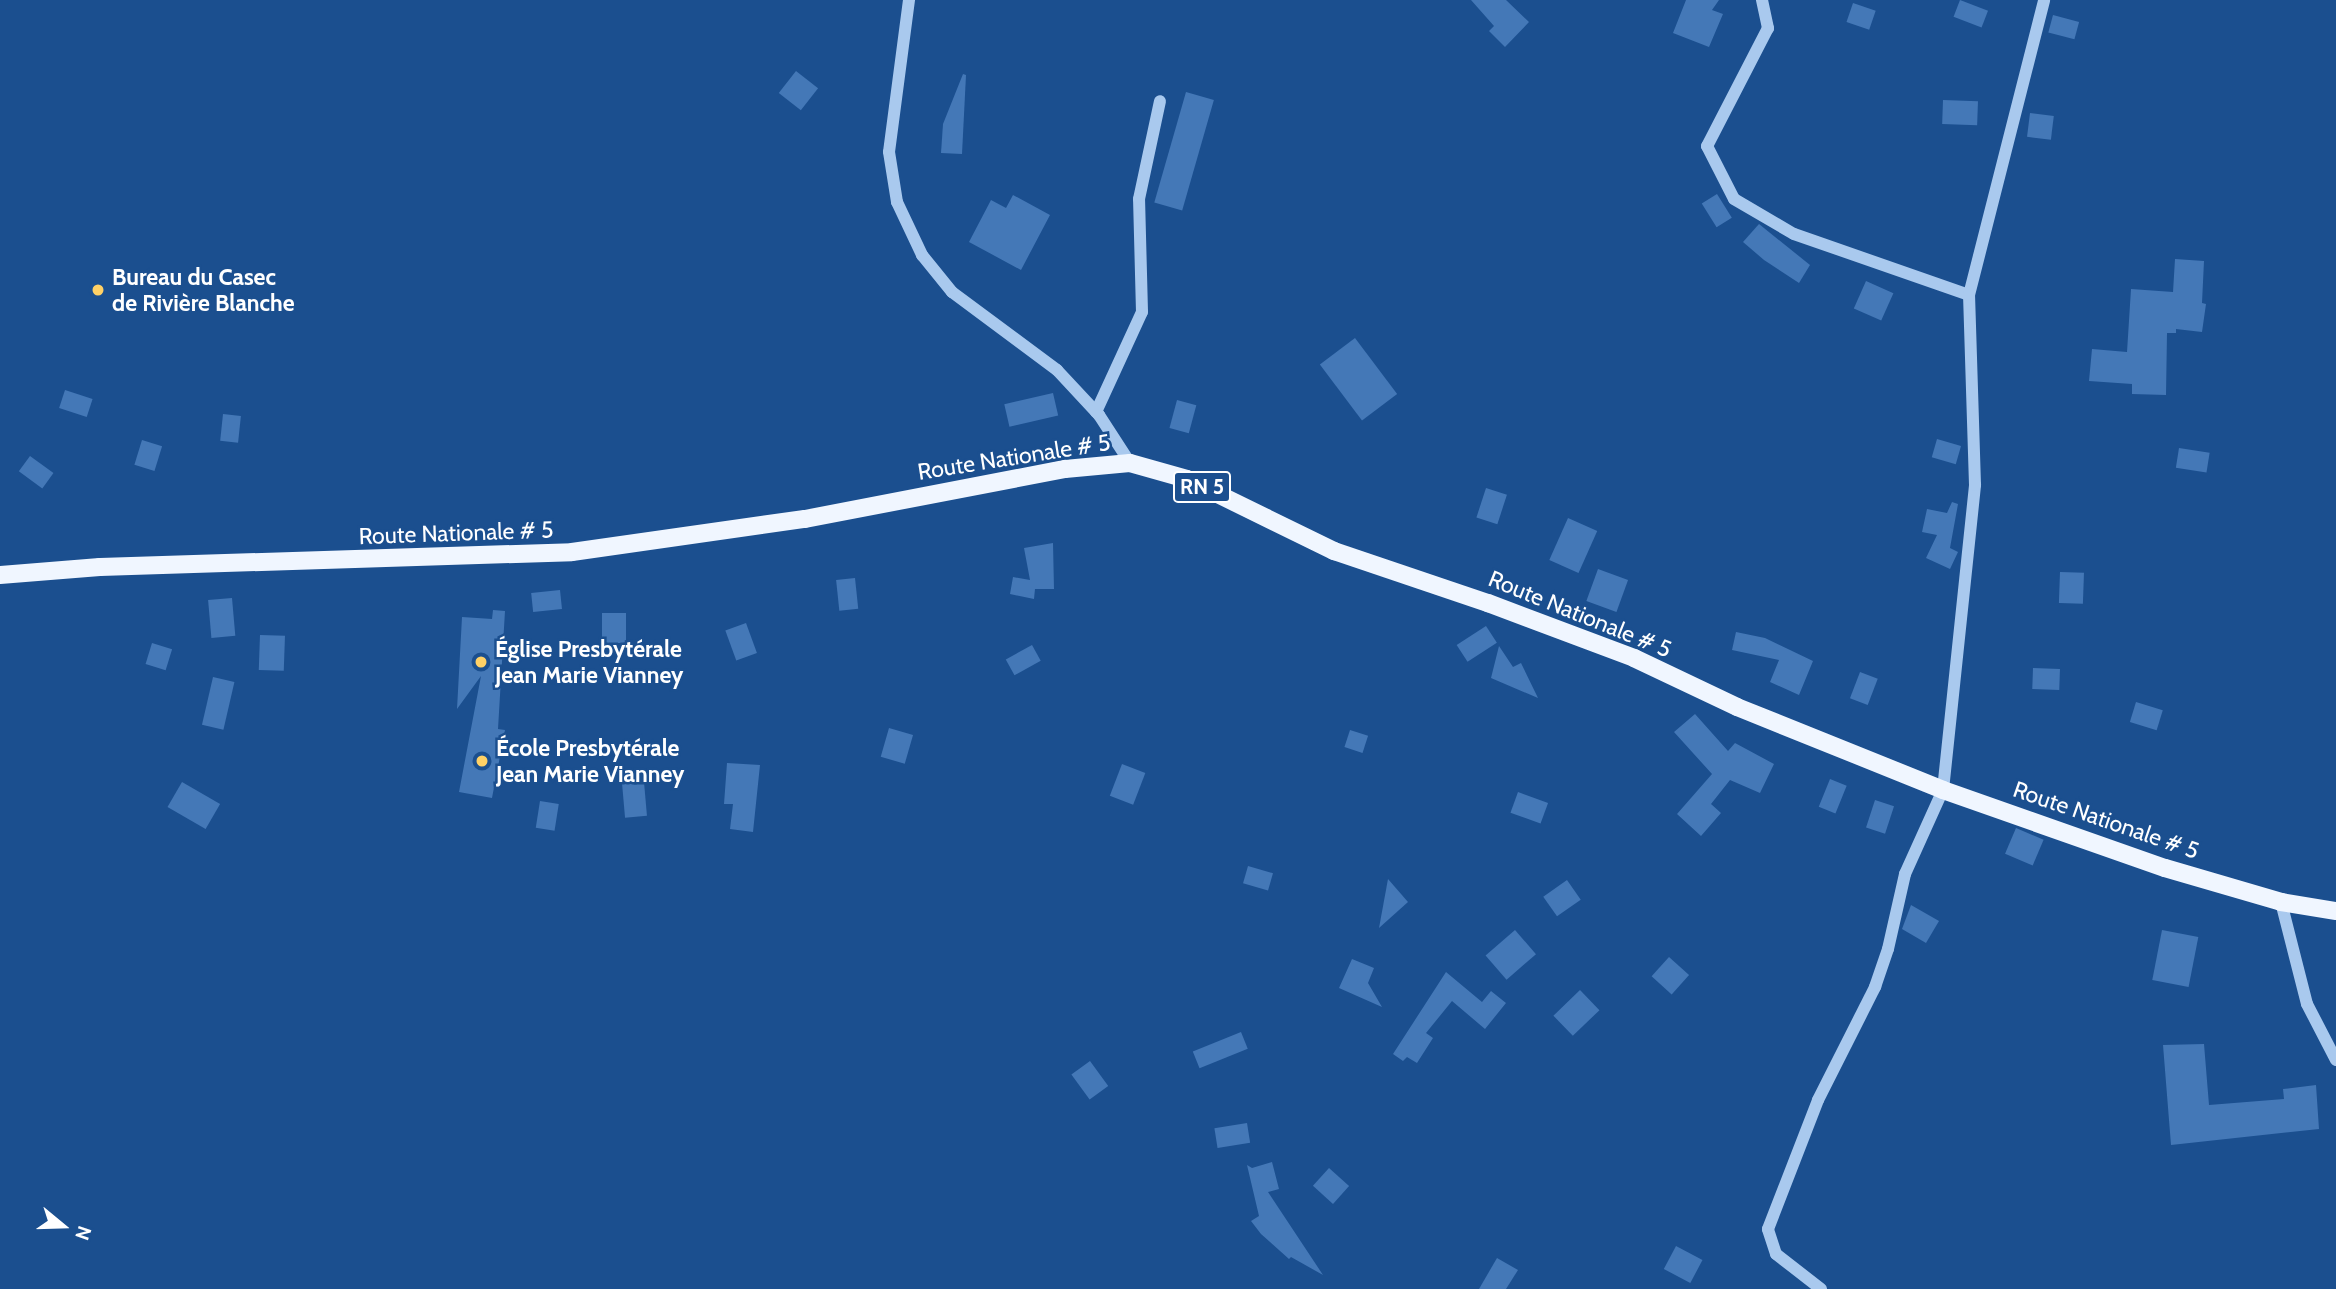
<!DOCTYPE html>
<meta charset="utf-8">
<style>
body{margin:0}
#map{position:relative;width:2336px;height:1289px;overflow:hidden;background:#1b4f8f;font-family:Cabin,sans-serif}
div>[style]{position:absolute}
.building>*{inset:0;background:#4478b7;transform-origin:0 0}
.minor>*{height:12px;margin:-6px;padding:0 6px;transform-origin:6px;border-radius:6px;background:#a9c9ee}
.major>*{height:18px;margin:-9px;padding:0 9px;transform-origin:9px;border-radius:9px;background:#f0f6ff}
.dots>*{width:19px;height:19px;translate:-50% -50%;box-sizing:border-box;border:4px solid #1b4f8f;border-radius:50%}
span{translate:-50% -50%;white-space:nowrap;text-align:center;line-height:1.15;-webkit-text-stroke:5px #1b4f8f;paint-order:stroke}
.shield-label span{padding:2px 5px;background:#1b4f8f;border:2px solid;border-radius:5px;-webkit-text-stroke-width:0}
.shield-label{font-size:21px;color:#fff;font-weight:700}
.poi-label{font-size:23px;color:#fff;font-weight:700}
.left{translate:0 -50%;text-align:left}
.street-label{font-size:23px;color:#fff}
.north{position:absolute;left:28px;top:1191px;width:70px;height:70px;-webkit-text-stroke:5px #1b4f8f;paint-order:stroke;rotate:109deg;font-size:19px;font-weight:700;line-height:28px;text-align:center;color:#fff}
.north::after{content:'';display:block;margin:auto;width:24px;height:32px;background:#fff;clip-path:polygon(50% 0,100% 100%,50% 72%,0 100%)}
</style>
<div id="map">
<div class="building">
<i style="clip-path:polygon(1471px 0,1506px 0,1529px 22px,1505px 47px,1489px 31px,1494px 26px)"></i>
<i style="clip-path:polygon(1686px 0,1719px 0,1712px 10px,1723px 14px,1709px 47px,1673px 33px)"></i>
<i style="left:1960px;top:0;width:30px;height:18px;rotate:21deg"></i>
<i style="left:1853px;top:3px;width:24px;height:20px;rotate:19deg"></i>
<i style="left:2053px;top:15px;width:27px;height:18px;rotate:15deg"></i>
<i style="left:796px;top:71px;width:28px;height:28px;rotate:38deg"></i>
<i style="clip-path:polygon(963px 74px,966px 75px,962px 154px,941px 153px,943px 124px)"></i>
<i style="left:1186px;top:92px;width:29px;height:115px;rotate:16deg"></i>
<i style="left:1943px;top:100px;width:35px;height:24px;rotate:2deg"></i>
<i style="left:2030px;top:113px;width:24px;height:24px;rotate:7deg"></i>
<i style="left:1717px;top:194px;width:28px;height:18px;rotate:58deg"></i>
<i style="clip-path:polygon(1013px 195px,1050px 215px,1021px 270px,969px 242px,991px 200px,1006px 208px)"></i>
<i style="clip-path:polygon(1759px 224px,1810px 265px,1799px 283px,1764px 260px,1743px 242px)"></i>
<i style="clip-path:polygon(2175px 259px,2204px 261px,2202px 303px,2206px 304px,2202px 332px,2176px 329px,2176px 333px,2167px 333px,2166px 395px,2132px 394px,2132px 384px,2089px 381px,2092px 349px,2127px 352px,2131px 289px,2173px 292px)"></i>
<i style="left:1866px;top:281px;width:30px;height:30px;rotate:24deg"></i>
<i style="left:1355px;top:338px;width:70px;height:44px;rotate:53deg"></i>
<i style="left:65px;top:390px;width:29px;height:19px;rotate:18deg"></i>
<i style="left:1053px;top:393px;width:23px;height:50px;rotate:77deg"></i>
<i style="left:1177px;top:400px;width:20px;height:29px;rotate:15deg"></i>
<i style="left:223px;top:414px;width:18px;height:27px;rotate:6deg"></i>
<i style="left:1937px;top:439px;width:25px;height:19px;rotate:16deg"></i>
<i style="left:142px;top:440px;width:21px;height:26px;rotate:17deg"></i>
<i style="left:2179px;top:448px;width:31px;height:20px;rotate:9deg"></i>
<i style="left:30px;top:456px;width:29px;height:19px;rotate:36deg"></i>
<i style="left:1486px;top:488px;width:22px;height:31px;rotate:18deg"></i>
<i style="clip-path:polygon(1952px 502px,1958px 504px,1950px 548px,1958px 552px,1950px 569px,1926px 558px,1937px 535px,1922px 532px,1927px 509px,1947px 513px)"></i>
<i style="left:1568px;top:518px;width:32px;height:46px;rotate:24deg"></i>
<i style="clip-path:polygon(1053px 543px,1054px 589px,1035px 589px,1034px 599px,1010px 594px,1013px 577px,1030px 580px,1024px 548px)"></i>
<i style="left:1598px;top:569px;width:32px;height:34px;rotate:20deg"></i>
<i style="left:2060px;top:572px;width:24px;height:31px;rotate:2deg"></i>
<i style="left:855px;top:578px;width:31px;height:19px;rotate:84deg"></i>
<i style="left:560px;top:590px;width:19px;height:29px;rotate:84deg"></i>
<i style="left:232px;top:598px;width:38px;height:24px;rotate:85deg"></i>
<i style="clip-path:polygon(493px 610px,505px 611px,498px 729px,505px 730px,492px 798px,459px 792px,481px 676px,457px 709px,462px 617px,492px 619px)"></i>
<i style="left:602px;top:613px;width:24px;height:30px"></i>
<i style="left:746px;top:623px;width:32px;height:22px;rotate:70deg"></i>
<i style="left:1486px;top:626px;width:20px;height:35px;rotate:57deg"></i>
<i style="clip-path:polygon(1736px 632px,1765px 638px,1813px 661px,1799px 695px,1770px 682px,1779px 660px,1732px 650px)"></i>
<i style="left:260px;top:635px;width:25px;height:35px;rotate:2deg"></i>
<i style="left:152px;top:643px;width:21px;height:22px;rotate:17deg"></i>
<i style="left:1032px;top:645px;width:18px;height:30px;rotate:61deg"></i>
<i style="clip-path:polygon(1499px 646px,1513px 667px,1521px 663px,1538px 698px,1491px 678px)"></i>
<i style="left:2033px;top:668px;width:27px;height:21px;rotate:2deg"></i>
<i style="left:1860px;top:672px;width:19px;height:28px;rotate:21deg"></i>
<i style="left:213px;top:677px;width:22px;height:49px;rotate:13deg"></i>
<i style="left:2136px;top:702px;width:28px;height:21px;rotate:17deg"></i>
<i style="clip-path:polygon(1695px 714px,1728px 751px,1735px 743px,1774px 764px,1760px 793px,1730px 780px,1711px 804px,1721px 813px,1701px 836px,1677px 814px,1712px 774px,1674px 732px)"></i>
<i style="left:889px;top:728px;width:25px;height:30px;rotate:16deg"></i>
<i style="left:1350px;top:730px;width:19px;height:18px;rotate:18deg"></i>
<i style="clip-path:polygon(727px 763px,760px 765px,753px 832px,730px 829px,733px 804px,724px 804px)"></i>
<i style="left:1122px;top:764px;width:25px;height:34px;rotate:21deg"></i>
<i style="left:1830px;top:779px;width:18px;height:30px;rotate:22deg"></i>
<i style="left:182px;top:782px;width:44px;height:29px;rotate:30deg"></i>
<i style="left:644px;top:782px;width:34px;height:22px;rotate:85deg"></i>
<i style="left:1518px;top:792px;width:32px;height:22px;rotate:20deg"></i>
<i style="left:1875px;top:800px;width:20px;height:29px;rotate:18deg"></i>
<i style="left:540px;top:801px;width:19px;height:27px;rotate:9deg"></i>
<i style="left:2016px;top:828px;width:30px;height:28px;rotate:23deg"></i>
<i style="left:1248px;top:866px;width:26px;height:18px;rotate:16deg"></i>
<i style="clip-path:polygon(1388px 879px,1408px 902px,1379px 928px)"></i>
<i style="left:1567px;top:880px;width:24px;height:29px;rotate:55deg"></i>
<i style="clip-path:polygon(1911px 905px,1939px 921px,1926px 943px,1902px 929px)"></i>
<i style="left:1515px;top:930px;width:32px;height:39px;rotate:49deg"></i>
<i style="left:2162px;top:930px;width:37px;height:51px;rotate:11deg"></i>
<i style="left:1669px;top:957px;width:27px;height:26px;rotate:42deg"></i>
<i style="clip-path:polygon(1352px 959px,1374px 968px,1368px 983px,1382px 1007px,1339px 988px)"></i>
<i style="clip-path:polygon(1446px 972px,1482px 1002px,1491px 991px,1506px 1003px,1485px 1029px,1452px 1001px,1426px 1033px,1433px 1038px,1417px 1063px,1407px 1057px,1403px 1061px,1393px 1054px)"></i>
<i style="left:1580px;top:990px;width:28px;height:37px;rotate:46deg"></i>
<i style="left:1241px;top:1032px;width:18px;height:52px;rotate:68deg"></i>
<i style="clip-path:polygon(2204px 1044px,2209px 1105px,2284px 1099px,2283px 1089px,2316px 1085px,2319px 1129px,2171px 1145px,2163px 1045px)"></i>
<i style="left:1090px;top:1061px;width:31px;height:23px;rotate:54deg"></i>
<i style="left:1247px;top:1123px;width:20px;height:33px;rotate:81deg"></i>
<i style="clip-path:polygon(1272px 1162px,1279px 1189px,1268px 1192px,1323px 1275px,1291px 1257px,1289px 1259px,1261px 1234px,1251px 1221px,1259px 1216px,1247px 1165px,1252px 1168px)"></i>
<i style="left:1329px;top:1168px;width:27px;height:24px;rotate:42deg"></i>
<i style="left:1676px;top:1246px;width:30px;height:26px;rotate:28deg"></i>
<i style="clip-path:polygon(1497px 1258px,1518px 1270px,1506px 1289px,1479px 1289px)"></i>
</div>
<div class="minor">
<i style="left:909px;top:0;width:153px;rotate:97.5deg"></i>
<i style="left:889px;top:152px;width:51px;rotate:80.9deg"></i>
<i style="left:897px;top:202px;width:59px;rotate:64.7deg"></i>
<i style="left:922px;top:255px;width:48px;rotate:51deg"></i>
<i style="left:952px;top:292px;width:131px;rotate:36.6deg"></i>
<i style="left:1057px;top:370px;width:62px;rotate:47deg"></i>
<i style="left:1099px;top:415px;width:57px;rotate:57.1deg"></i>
<i style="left:1762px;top:0;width:29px;rotate:78deg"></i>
<i style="left:1768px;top:28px;width:133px;rotate:117.3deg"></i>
<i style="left:1707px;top:146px;width:59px;rotate:63deg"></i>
<i style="left:1734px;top:199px;width:69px;rotate:30.3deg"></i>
<i style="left:1794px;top:234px;width:185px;rotate:19.2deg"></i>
<i style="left:1096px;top:412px;width:110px;rotate:-65.3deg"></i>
<i style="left:1142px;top:312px;width:113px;rotate:-91.5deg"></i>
<i style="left:1139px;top:199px;width:100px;rotate:-77.9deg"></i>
<i style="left:2281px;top:902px;width:105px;rotate:75.7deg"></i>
<i style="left:2307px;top:1004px;width:63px;rotate:62.6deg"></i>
<i style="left:1821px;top:1289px;width:57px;rotate:-142.1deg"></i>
<i style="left:1776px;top:1254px;width:26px;rotate:-108deg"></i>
<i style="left:1768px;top:1229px;width:138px;rotate:-68.8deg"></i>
<i style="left:1818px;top:1100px;width:127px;rotate:-63.2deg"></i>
<i style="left:1875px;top:987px;width:40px;rotate:-71.1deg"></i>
<i style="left:1888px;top:949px;width:77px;rotate:-77.2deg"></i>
<i style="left:1905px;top:874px;width:92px;rotate:-65.7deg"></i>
<i style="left:1943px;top:790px;width:307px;rotate:-84deg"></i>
<i style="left:1975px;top:485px;width:190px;rotate:-91.8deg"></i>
<i style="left:1969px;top:295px;width:304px;rotate:-75.7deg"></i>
</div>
<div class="major">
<i style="left:0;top:575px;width:100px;rotate:-4.6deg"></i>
<i style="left:100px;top:567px;width:472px;rotate:-1.8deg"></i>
<i style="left:572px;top:552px;width:235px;rotate:-8.1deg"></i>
<i style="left:805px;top:519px;width:265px;rotate:-10.9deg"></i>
<i style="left:1065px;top:469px;width:65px;rotate:-5.3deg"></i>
<i style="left:1130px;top:463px;width:59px;rotate:15.7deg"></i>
<i style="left:1187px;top:479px;width:164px;rotate:26.1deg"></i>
<i style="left:1334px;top:551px;width:163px;rotate:18.7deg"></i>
<i style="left:1488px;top:603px;width:156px;rotate:20.6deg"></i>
<i style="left:1634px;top:658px;width:114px;rotate:25.4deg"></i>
<i style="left:1737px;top:707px;width:222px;rotate:21.9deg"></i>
<i style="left:1943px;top:790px;width:235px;rotate:19.4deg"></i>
<i style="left:2165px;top:868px;width:121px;rotate:16.3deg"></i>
<i style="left:2281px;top:902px;width:56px;rotate:9.3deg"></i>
</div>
<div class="dots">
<i style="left:98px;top:290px;background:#ffd166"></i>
<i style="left:481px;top:662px;background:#ffd166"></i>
<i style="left:482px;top:761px;background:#ffd166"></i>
</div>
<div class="shield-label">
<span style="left:1202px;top:487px">RN 5</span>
</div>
<div class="poi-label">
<span class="left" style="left:112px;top:290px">Bureau du Casec<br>de Rivière Blanche</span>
<span class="left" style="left:495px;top:662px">Église Presbytérale<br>Jean Marie Vianney</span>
<span class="left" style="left:496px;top:761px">École Presbytérale<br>Jean Marie Vianney</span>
</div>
<div class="street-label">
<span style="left:1014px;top:457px;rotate:-9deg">Route Nationale # 5</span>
<span style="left:456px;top:533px;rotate:-2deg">Route Nationale # 5</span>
<span style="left:1580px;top:614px;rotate:22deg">Route Nationale # 5</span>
<span style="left:2106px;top:820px;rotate:19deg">Route Nationale # 5</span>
</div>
<div class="north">N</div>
</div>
